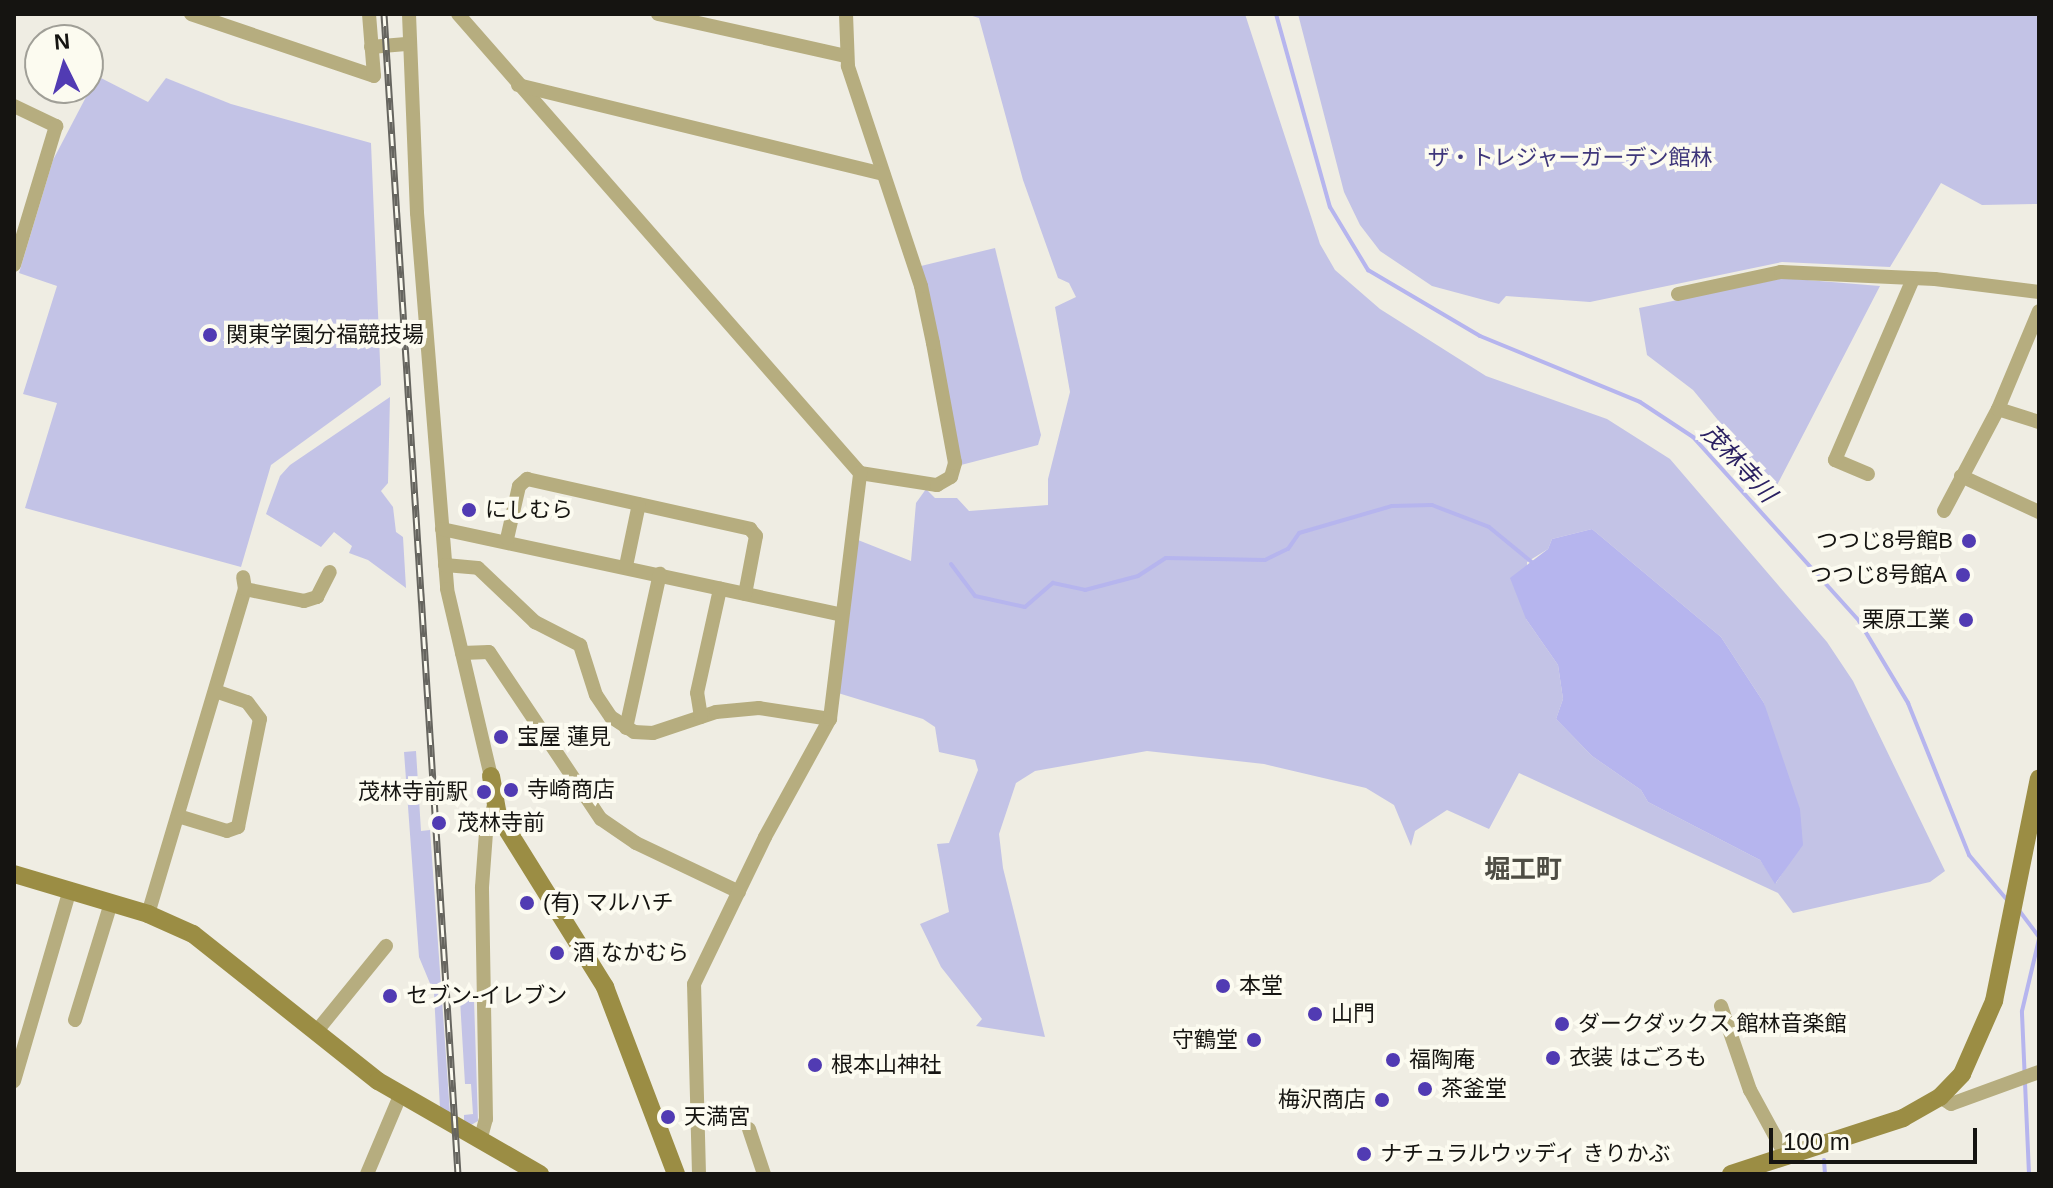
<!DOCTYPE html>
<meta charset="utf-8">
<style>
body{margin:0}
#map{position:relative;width:2053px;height:1188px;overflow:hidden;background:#efede3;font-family:Arial,"Noto Sans JP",sans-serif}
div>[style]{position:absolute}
.green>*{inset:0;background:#c3c3e6}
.water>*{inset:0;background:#b6b5ee}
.stream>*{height:4px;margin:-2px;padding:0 2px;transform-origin:2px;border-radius:2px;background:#b6b5ee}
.street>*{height:14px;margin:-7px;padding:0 7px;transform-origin:7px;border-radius:7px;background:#b6ad7f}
.secondary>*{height:18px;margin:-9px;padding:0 9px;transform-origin:9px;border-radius:9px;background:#9b8d44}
.rail>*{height:7px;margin-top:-3.5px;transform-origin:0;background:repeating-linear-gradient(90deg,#fcfbf0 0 12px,#66655f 0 24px);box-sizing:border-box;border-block:2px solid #66655f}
.dots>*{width:22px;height:22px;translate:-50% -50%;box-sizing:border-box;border:4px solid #fcfbf0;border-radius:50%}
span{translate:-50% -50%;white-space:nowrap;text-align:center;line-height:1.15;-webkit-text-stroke:8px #fcfbf0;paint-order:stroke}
.park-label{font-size:22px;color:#3f377b}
.poi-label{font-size:22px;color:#151411}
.left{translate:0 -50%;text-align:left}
.right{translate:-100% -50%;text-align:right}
.water-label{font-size:24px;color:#2b2162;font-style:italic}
.quarter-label{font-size:26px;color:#4e4d44;font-weight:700}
.frame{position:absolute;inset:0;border:16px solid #151411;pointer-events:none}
.north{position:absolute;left:24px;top:24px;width:80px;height:80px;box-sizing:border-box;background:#fcfbf0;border:2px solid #a09f97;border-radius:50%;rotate:355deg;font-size:22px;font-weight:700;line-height:32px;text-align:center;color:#151411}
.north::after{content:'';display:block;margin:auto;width:28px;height:36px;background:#513bb3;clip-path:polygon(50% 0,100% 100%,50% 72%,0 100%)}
.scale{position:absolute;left:1769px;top:1128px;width:208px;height:36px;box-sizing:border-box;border:4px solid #151411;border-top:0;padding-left:10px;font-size:24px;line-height:28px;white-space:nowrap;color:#151411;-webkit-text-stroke:6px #fcfbf0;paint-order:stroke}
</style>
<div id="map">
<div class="green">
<i style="clip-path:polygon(evenodd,966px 14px,1245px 14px,1320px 244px,1335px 270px,1380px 309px,1486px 376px,1607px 419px,1670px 459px,1827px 642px,1853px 681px,1945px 871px,1930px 882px,1793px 913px,1778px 893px,1519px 773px,1489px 829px,1447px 810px,1415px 831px,1411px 846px,1394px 805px,1366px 788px,1264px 764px,1147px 751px,1035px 771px,1016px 783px,999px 834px,1003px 868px,1045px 1037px,976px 1026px,982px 1019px,941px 967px,920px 924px,949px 912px,937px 844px,949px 843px,978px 770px,975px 760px,939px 752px,935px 727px,923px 719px,838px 693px,858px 540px,911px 561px,916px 503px,926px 489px,935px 498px,957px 498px,969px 511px,1048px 505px,1048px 479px,1070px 392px,1055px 307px,1076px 297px,1069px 283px,1058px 278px,1023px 180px,979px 18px,966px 14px,1592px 529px,1721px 637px,1764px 703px,1787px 866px,1776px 883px,1760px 860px,1648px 802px,1641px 790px,1592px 756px,1556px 719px,1563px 699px,1558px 665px,1526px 619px,1527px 562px,1548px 549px,1552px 539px,1592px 529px)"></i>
<i style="clip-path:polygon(1298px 14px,2039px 14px,2039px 204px,1982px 205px,1941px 183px,1890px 267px,1782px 262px,1590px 302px,1506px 296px,1499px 304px,1432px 286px,1380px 251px,1360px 225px,1344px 192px)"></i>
<i style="clip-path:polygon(97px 76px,148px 102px,166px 78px,231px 104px,371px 143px,381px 385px,271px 465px,241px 567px,25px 508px,57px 403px,23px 394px,57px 286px,19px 273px,53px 160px)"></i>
<i style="clip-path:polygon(995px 248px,1041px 435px,1038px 445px,961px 465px,921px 266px)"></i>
<i style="clip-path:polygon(1783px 278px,1880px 286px,1775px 489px,1693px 390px,1647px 355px,1639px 308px)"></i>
<i style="clip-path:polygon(390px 397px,388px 483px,381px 491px,393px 507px,396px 532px,403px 537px,406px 588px,368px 560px,349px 553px,352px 546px,334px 532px,321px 547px,266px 514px,280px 476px,290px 465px)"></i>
<i style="clip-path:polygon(416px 751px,421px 831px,430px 830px,450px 1113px,440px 1108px,434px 993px,419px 957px,404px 752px)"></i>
<i style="clip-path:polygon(474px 999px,478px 1121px,471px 1125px,464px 1123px,464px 1115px,473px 1114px,471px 1084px,465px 1084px,460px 1000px)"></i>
</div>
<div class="water">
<i style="clip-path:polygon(1592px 529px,1721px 637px,1764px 703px,1800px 809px,1803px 845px,1775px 884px,1760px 860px,1648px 802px,1641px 790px,1592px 756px,1556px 719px,1563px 699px,1558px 665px,1526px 619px,1510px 578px,1548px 549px,1552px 539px)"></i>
</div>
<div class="stream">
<i style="left:1276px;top:14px;width:200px;rotate:74.4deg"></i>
<i style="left:1330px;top:207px;width:74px;rotate:58.9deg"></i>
<i style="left:1368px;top:270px;width:130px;rotate:30.5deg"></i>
<i style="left:1480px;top:336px;width:173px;rotate:22.4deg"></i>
<i style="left:1640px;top:402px;width:64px;rotate:33.4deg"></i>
<i style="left:1693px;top:437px;width:248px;rotate:47.9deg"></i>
<i style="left:1859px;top:621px;width:96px;rotate:59.1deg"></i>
<i style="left:1908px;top:703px;width:164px;rotate:68.1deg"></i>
<i style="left:1969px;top:855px;width:60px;rotate:49.7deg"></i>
<i style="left:951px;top:564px;width:40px;rotate:53deg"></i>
<i style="left:975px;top:596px;width:51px;rotate:12.4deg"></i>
<i style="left:1025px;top:607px;width:37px;rotate:-41deg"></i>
<i style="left:1053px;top:583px;width:33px;rotate:12deg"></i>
<i style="left:1085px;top:590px;width:55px;rotate:-14.8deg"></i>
<i style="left:1138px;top:576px;width:33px;rotate:-33deg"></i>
<i style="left:1166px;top:558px;width:99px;rotate:1.2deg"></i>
<i style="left:1265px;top:560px;width:25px;rotate:-26deg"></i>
<i style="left:1288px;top:549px;width:19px;rotate:-55deg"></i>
<i style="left:1299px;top:533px;width:97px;rotate:-16.2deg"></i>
<i style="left:1392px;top:506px;width:40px;rotate:-1.4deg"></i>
<i style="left:1432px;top:505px;width:61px;rotate:21.1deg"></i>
<i style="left:1489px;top:527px;width:58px;rotate:39.4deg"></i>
<i style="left:2018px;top:909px;width:35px;rotate:53deg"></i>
<i style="left:1824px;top:1160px;width:14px;rotate:86deg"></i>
<i style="left:2029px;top:1174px;width:163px;rotate:-92.5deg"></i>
<i style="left:2022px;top:1011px;width:74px;rotate:-76.7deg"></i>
</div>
<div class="street">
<i style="left:191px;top:14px;width:193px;rotate:18.7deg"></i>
<i style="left:374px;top:76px;width:62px;rotate:-94.6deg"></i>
<i style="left:409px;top:14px;width:199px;rotate:87.7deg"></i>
<i style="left:417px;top:213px;width:377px;rotate:85.4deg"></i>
<i style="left:447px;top:589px;width:192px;rotate:76.8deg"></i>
<i style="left:458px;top:14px;width:610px;rotate:48.79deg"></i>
<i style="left:860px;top:473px;width:78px;rotate:8.9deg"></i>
<i style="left:937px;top:485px;width:16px;rotate:-30deg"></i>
<i style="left:951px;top:477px;width:15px;rotate:-74deg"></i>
<i style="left:955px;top:463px;width:122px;rotate:-100.4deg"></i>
<i style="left:933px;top:343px;width:58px;rotate:-101.9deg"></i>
<i style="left:921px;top:286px;width:232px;rotate:-108.4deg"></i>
<i style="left:848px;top:66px;width:52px;rotate:-92.2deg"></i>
<i style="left:658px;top:14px;width:193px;rotate:12.6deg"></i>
<i style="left:371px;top:47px;width:38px;rotate:-5deg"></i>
<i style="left:518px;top:85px;width:376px;rotate:13.7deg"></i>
<i style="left:14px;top:106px;width:47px;rotate:25.5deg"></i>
<i style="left:56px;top:126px;width:145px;rotate:106.8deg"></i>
<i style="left:1678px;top:294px;width:105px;rotate:-12.1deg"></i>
<i style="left:1781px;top:272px;width:154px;rotate:2.6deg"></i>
<i style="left:1935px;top:279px;width:105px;rotate:7.1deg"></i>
<i style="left:1998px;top:409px;width:43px;rotate:17.6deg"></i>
<i style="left:1868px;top:474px;width:36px;rotate:-157deg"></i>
<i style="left:1835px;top:460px;width:195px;rotate:-66.7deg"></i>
<i style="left:1961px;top:476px;width:86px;rotate:24.8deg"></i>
<i style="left:1944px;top:511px;width:115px;rotate:-62.1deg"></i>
<i style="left:1998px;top:409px;width:106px;rotate:-67.3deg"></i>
<i style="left:442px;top:529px;width:407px;rotate:12.1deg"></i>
<i style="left:507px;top:539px;width:54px;rotate:-77.2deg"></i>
<i style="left:519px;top:486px;width:11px;rotate:-41deg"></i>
<i style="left:527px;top:479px;width:229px;rotate:12.6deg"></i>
<i style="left:750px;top:529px;width:9px;rotate:49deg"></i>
<i style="left:756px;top:536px;width:59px;rotate:100.7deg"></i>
<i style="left:445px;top:565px;width:33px;rotate:5deg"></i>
<i style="left:478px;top:568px;width:79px;rotate:43.5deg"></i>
<i style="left:535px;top:622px;width:51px;rotate:27.1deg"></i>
<i style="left:580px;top:645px;width:52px;rotate:72.3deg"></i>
<i style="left:596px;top:695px;width:27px;rotate:56deg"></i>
<i style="left:611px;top:717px;width:27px;rotate:33deg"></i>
<i style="left:634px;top:732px;width:19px;rotate:3deg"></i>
<i style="left:653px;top:733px;width:66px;rotate:-18.4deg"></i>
<i style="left:716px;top:712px;width:43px;rotate:-5.3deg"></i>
<i style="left:759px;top:708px;width:72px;rotate:8.8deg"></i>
<i style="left:626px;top:566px;width:63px;rotate:-78.2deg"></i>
<i style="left:245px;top:589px;width:60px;rotate:11.5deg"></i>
<i style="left:304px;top:601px;width:14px;rotate:-17deg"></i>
<i style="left:317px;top:597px;width:28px;rotate:-63deg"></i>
<i style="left:462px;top:653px;width:27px;rotate:-2deg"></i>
<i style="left:489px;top:652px;width:201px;rotate:56.2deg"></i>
<i style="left:601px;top:819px;width:42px;rotate:34.4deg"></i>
<i style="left:636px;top:843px;width:114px;rotate:25.4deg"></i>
<i style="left:701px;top:717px;width:24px;rotate:-99deg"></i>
<i style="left:697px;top:693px;width:107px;rotate:-77.5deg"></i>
<i style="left:626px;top:728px;width:158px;rotate:-77.6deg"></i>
<i style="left:178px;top:816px;width:51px;rotate:17deg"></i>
<i style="left:227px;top:831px;width:12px;rotate:-20deg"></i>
<i style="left:238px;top:827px;width:110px;rotate:-78.5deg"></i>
<i style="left:260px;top:719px;width:21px;rotate:-127deg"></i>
<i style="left:247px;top:702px;width:34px;rotate:-161deg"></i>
<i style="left:148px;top:914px;width:339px;rotate:-73.4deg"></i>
<i style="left:245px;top:589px;width:12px;rotate:-99deg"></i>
<i style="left:1721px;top:1006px;width:89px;rotate:71deg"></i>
<i style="left:1750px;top:1090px;width:77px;rotate:61.4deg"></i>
<i style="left:75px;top:1020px;width:122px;rotate:-72.9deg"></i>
<i style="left:316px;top:1032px;width:111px;rotate:-50.9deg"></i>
<i style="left:14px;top:1081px;width:199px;rotate:-73.7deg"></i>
<i style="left:1940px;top:1097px;width:13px;rotate:32deg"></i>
<i style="left:1951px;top:1104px;width:94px;rotate:-20deg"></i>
<i style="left:749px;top:1129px;width:47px;rotate:71.6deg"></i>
<i style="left:480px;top:1141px;width:23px;rotate:-75deg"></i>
<i style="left:486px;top:1119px;width:232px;rotate:-91deg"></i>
<i style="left:482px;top:887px;width:54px;rotate:-85.8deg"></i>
<i style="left:486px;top:833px;width:29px;rotate:-74deg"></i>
<i style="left:367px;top:1174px;width:85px;rotate:-67.1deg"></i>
<i style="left:699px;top:1174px;width:190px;rotate:-91.5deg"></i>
<i style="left:694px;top:984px;width:163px;rotate:-64.2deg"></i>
<i style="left:765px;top:837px;width:135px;rotate:-61.2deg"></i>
<i style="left:830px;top:719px;width:248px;rotate:-83deg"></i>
</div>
<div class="secondary">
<i style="left:491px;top:776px;width:40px;rotate:80deg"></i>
<i style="left:498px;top:815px;width:203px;rotate:58.1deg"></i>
<i style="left:605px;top:987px;width:200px;rotate:69.2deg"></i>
<i style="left:14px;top:874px;width:140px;rotate:16.6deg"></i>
<i style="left:148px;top:914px;width:49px;rotate:24deg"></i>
<i style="left:193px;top:934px;width:236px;rotate:38.5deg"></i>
<i style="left:378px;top:1081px;width:187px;rotate:29.9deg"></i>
<i style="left:1731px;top:1174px;width:181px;rotate:-18deg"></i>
<i style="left:1903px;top:1118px;width:43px;rotate:-29.6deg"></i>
<i style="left:1940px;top:1097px;width:32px;rotate:-46deg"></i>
<i style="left:1962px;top:1074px;width:80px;rotate:-66.3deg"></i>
<i style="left:1994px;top:1001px;width:227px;rotate:-78.6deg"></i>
</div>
<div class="rail">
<i style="left:384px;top:14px;width:1162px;rotate:86.35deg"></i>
</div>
<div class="dots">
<i style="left:210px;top:335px;background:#513bb3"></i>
<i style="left:469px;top:510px;background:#513bb3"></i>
<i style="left:1969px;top:541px;background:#513bb3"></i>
<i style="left:1963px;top:575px;background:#513bb3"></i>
<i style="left:1966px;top:620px;background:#513bb3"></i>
<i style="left:501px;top:737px;background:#513bb3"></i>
<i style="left:511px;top:790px;background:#513bb3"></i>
<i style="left:484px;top:792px;background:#513bb3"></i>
<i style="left:439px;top:823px;background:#513bb3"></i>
<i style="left:527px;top:903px;background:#513bb3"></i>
<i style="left:557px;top:953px;background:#513bb3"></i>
<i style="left:1223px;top:986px;background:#513bb3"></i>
<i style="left:390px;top:996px;background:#513bb3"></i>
<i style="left:1315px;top:1014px;background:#513bb3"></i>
<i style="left:1562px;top:1024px;background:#513bb3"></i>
<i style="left:1254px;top:1040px;background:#513bb3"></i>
<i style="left:1553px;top:1058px;background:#513bb3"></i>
<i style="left:1393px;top:1060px;background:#513bb3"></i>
<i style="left:815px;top:1065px;background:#513bb3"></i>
<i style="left:1425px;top:1089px;background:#513bb3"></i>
<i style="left:1382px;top:1100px;background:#513bb3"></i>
<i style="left:668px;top:1117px;background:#513bb3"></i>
<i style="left:1364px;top:1154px;background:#513bb3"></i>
</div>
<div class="park-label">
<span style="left:1570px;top:158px">ザ・トレジャーガーデン館林</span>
</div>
<div class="poi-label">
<span class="left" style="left:226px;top:335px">関東学園分福競技場</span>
<span class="left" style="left:485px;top:510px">にしむら</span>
<span class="right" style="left:1953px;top:541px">つつじ8号館B</span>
<span class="right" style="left:1947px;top:575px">つつじ8号館A</span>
<span class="right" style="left:1950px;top:620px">栗原工業</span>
<span class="left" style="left:517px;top:737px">宝屋 蓮見</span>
<span class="left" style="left:527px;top:790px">寺崎商店</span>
<span class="right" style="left:468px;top:792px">茂林寺前駅</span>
<span class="left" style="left:457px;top:823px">茂林寺前</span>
<span class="left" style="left:543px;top:903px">(有) マルハチ</span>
<span class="left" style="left:573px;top:953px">酒 なかむら</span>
<span class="left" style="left:1239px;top:986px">本堂</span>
<span class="left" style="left:406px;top:996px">セブン-イレブン</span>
<span class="left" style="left:1331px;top:1014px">山門</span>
<span class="left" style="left:1578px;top:1024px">ダークダックス 館林音楽館</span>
<span class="right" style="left:1238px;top:1040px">守鶴堂</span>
<span class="left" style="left:1569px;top:1058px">衣装 はごろも</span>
<span class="left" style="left:1409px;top:1060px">福陶庵</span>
<span class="left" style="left:831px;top:1065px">根本山神社</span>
<span class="left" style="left:1441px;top:1089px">茶釜堂</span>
<span class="right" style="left:1366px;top:1100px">梅沢商店</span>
<span class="left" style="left:684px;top:1117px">天満宮</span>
<span class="left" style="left:1380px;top:1154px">ナチュラルウッディ きりかぶ</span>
</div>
<div class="water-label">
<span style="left:1739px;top:463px;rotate:47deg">茂林寺川</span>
</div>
<div class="quarter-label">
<span style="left:1523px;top:870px">堀工町</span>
</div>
<div class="frame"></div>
<div class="north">N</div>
<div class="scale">100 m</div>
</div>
